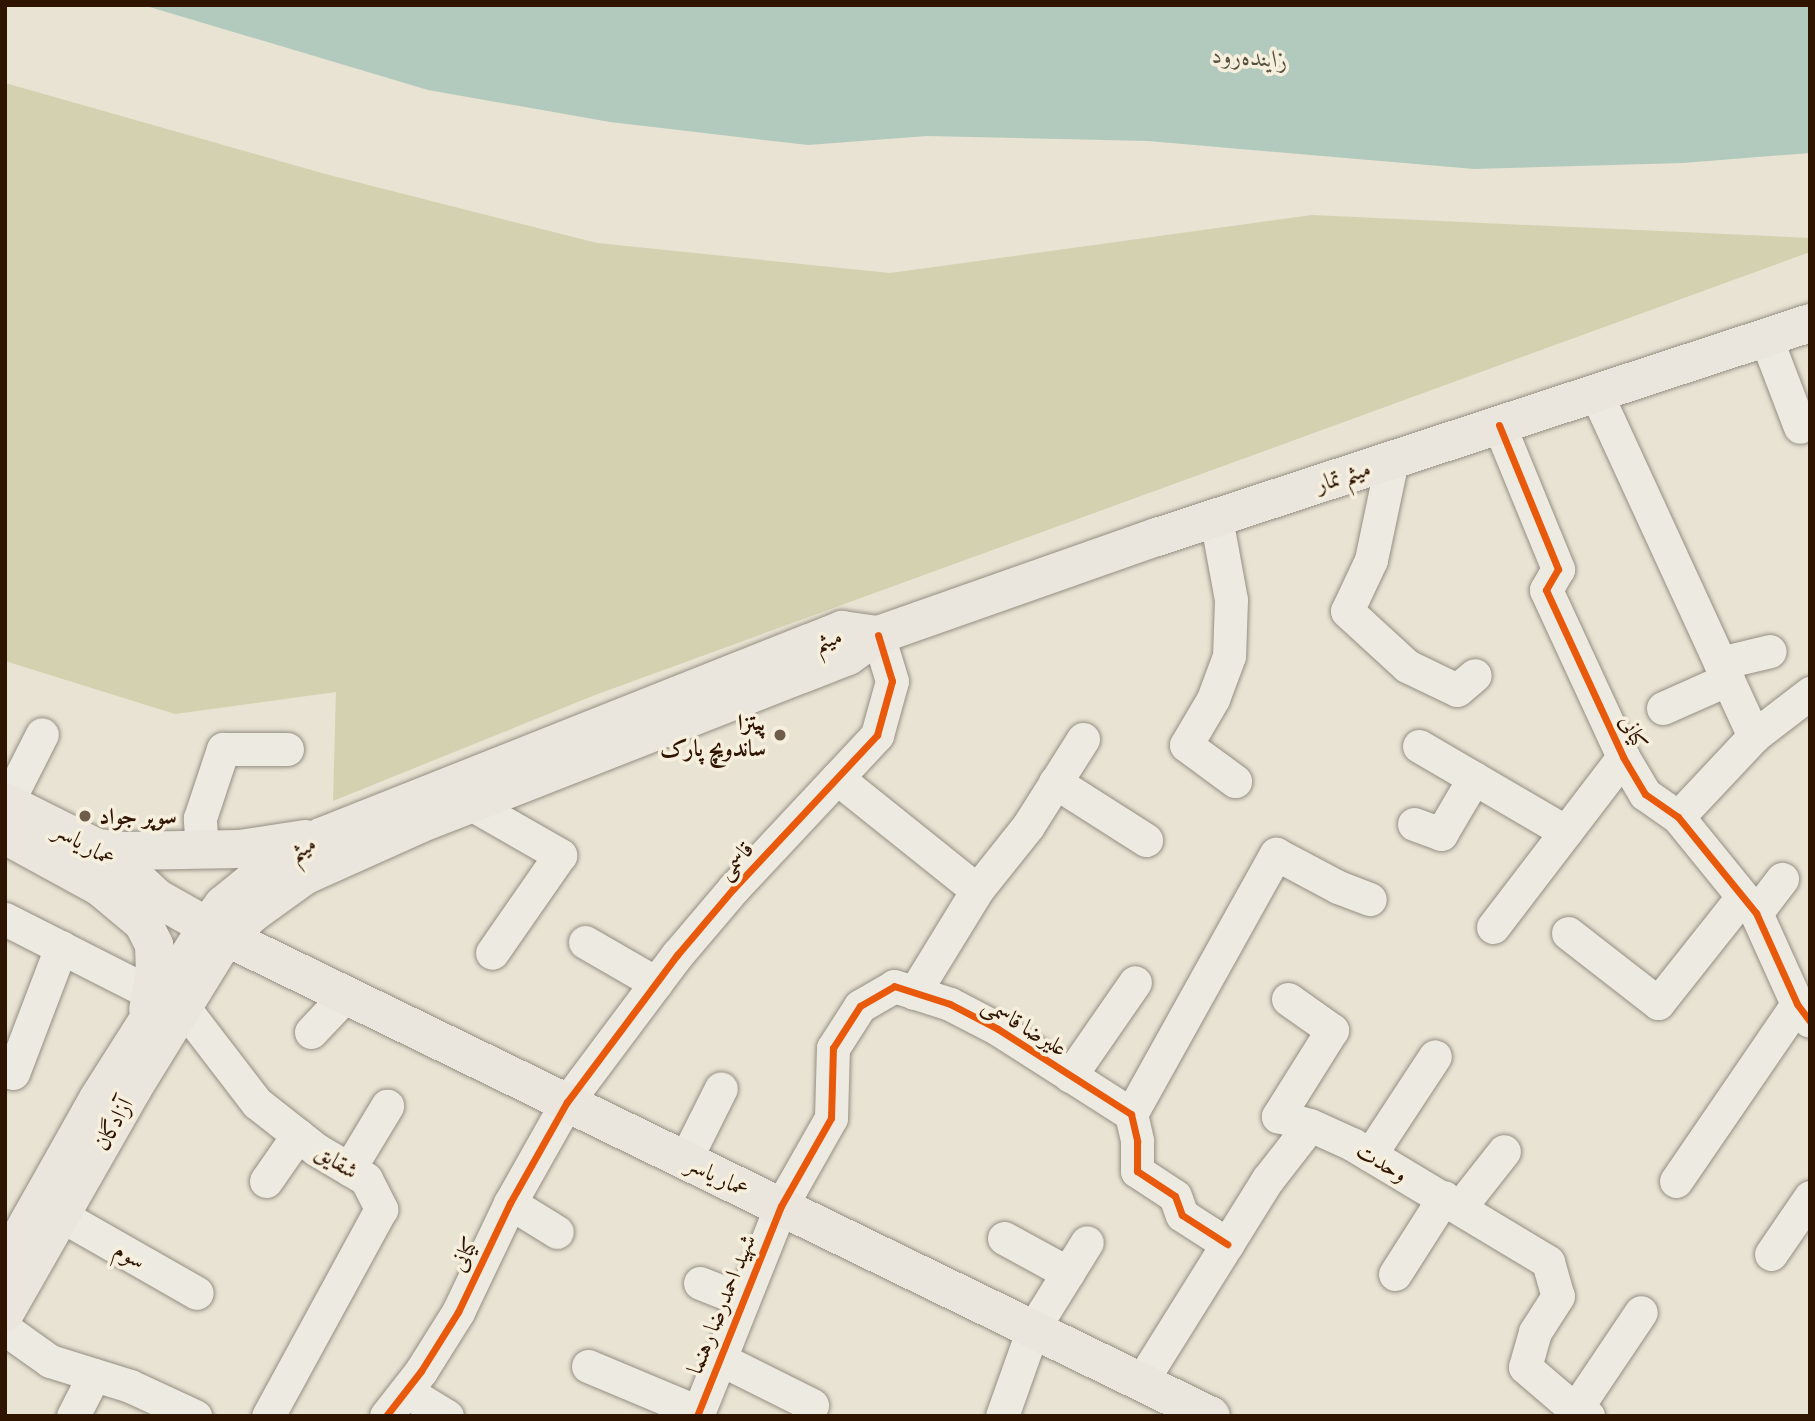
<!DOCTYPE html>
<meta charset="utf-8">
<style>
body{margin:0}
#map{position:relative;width:1815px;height:1421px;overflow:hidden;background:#e8e3d3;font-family:"EB Garamond",Amiri,serif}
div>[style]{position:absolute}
.green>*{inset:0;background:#d3d1af}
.water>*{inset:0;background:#b2cabd}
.roads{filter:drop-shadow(0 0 2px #958e83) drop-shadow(0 0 2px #958e83)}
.minor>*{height:33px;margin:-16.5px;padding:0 16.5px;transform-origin:16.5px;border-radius:16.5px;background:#edeae2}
.major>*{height:38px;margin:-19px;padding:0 19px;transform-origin:19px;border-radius:19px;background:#eae6dd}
.cycleway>*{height:7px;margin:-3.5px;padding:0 3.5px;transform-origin:3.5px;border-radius:3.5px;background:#e8590c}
.dots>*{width:19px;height:19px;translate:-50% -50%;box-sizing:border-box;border:4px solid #f6efdd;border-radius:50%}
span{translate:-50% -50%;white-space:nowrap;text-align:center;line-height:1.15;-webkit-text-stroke:7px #f6efdd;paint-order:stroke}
.street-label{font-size:23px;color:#2f1400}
.poi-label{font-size:23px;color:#2f1400;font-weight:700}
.right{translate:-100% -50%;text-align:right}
.left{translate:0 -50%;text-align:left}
.water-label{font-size:24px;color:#55503f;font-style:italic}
.frame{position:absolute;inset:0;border:7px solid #2f1400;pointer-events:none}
</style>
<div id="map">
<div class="green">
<i style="clip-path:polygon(5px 83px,329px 175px,597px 243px,890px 273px,1312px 215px,1810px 238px,1810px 252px,595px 695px,333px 801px,336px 692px,175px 714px,5px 661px)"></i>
</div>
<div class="water">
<i style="clip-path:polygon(143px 5px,1810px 5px,1810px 153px,1683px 163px,1474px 169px,1148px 141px,927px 136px,808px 145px,610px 122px,428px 90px)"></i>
</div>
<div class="roads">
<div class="minor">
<i style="left:1766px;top:338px;width:95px;rotate:69.1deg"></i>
<i style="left:1596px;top:393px;width:378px;rotate:65.3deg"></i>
<i style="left:1499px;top:425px;width:156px;rotate:67.7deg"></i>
<i style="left:1558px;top:569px;width:24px;rotate:120deg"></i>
<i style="left:1546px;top:590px;width:184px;rotate:65.2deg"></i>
<i style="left:1623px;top:757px;width:43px;rotate:59.3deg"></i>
<i style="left:1645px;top:794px;width:40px;rotate:34.9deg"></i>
<i style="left:1678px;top:817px;width:124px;rotate:50.9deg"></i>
<i style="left:1756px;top:913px;width:100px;rotate:65.7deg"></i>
<i style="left:1797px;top:1004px;width:21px;rotate:53deg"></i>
<i style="left:1392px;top:460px;width:102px;rotate:101.9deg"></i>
<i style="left:1371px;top:560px;width:56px;rotate:115.2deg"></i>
<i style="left:1347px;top:611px;width:81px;rotate:42.5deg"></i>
<i style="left:1407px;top:666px;width:55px;rotate:25.6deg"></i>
<i style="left:1457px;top:690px;width:23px;rotate:-40deg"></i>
<i style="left:1216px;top:518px;width:83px;rotate:79.6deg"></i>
<i style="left:1231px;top:600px;width:56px;rotate:92deg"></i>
<i style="left:1229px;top:656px;width:46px;rotate:110.4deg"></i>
<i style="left:1213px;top:699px;width:53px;rotate:120.4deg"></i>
<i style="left:1186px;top:745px;width:61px;rotate:36.3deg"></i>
<i style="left:1720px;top:663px;width:51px;rotate:-13.5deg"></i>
<i style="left:1663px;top:708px;width:71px;rotate:-24deg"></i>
<i style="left:1419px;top:746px;width:170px;rotate:30.3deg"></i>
<i style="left:837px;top:778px;width:179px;rotate:38.7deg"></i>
<i style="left:1055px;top:782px;width:108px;rotate:32.5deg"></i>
<i style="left:7px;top:803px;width:77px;rotate:-63.1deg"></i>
<i style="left:471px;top:804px;width:103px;rotate:29.8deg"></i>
<i style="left:560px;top:855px;width:119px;rotate:124.8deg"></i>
<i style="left:1678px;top:817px;width:111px;rotate:-46.8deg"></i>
<i style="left:1754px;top:736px;width:71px;rotate:-37.5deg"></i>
<i style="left:1414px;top:824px;width:29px;rotate:20deg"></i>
<i style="left:1441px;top:834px;width:65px;rotate:-59.5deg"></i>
<i style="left:202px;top:850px;width:32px;rotate:-94deg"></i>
<i style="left:200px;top:818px;width:73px;rotate:-71.6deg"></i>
<i style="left:223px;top:749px;width:64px"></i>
<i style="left:1756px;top:913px;width:43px;rotate:-52.6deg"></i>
<i style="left:5px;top:919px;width:164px;rotate:26.9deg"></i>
<i style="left:1493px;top:927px;width:214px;rotate:-52.6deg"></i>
<i style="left:1568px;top:933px;width:114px;rotate:37.9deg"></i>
<i style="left:1658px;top:1003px;width:135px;rotate:-51.6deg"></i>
<i style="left:585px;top:942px;width:82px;rotate:30deg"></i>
<i style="left:914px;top:993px;width:121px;rotate:-58.5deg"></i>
<i style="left:977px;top:890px;width:82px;rotate:-51.4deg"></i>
<i style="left:1028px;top:826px;width:103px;rotate:-57.7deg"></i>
<i style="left:1288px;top:999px;width:54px;rotate:35.2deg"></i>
<i style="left:1332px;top:1030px;width:102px;rotate:122.1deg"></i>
<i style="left:1278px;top:1116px;width:33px;rotate:16deg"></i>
<i style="left:184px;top:1008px;width:120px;rotate:52.5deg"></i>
<i style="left:257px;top:1103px;width:76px;rotate:38.1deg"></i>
<i style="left:317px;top:1150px;width:57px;rotate:30.6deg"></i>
<i style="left:366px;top:1179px;width:34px;rotate:63deg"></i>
<i style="left:381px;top:1209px;width:236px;rotate:118.6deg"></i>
<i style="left:311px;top:1032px;width:51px;rotate:-46.6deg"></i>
<i style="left:13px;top:1073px;width:135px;rotate:-69.1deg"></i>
<i style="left:1070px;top:1076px;width:114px;rotate:-55.3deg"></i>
<i style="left:1131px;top:1114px;width:298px;rotate:-60.9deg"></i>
<i style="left:1276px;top:854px;width:70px;rotate:28deg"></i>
<i style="left:1338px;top:887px;width:34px;rotate:21deg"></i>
<i style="left:1370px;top:1155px;width:118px;rotate:-56.7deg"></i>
<i style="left:685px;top:1160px;width:80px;rotate:-63.4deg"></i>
<i style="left:349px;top:1169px;width:74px;rotate:-58.9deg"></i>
<i style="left:266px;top:1181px;width:56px;rotate:-55.2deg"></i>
<i style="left:1676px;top:1181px;width:214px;rotate:-55.6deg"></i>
<i style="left:510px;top:1203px;width:55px;rotate:31.7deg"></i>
<i style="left:1460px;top:1207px;width:71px;rotate:-51.8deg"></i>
<i style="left:62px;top:1216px;width:155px;rotate:29.7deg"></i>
<i style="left:1004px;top:1238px;width:73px;rotate:28.7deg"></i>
<i style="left:1771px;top:1254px;width:69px;rotate:-55.6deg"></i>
<i style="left:1395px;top:1274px;width:91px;rotate:-57.5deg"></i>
<i style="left:700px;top:1283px;width:46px;rotate:21.6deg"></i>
<i style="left:5px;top:1329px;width:55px;rotate:35.4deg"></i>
<i style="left:50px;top:1361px;width:84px;rotate:17.4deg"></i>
<i style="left:130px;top:1386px;width:72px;rotate:24.8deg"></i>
<i style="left:720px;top:1359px;width:103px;rotate:26.6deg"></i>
<i style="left:588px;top:1366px;width:119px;rotate:22.7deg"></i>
<i style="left:1141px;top:1382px;width:239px;rotate:-58deg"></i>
<i style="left:1268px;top:1179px;width:68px;rotate:-52.1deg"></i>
<i style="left:1310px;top:1125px;width:46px;rotate:24.3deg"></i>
<i style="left:1352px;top:1144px;width:229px;rotate:31deg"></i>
<i style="left:1548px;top:1262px;width:35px;rotate:74deg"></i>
<i style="left:1558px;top:1296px;width:43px;rotate:122.6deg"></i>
<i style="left:1535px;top:1332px;width:36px;rotate:106deg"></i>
<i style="left:1525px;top:1367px;width:65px;rotate:40.6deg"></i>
<i style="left:1574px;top:1409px;width:16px;rotate:27deg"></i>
<i style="left:406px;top:1391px;width:48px;rotate:31.4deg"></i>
<i style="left:73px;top:1416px;width:46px;rotate:-62.9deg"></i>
<i style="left:386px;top:1416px;width:57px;rotate:-52.1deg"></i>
<i style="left:421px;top:1371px;width:70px;rotate:-57.9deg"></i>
<i style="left:458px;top:1312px;width:121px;rotate:-64.5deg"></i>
<i style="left:510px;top:1203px;width:116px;rotate:-60.6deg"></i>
<i style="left:567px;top:1102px;width:184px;rotate:-53.2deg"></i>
<i style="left:677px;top:955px;width:87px;rotate:-49.7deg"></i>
<i style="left:733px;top:889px;width:211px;rotate:-46.9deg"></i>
<i style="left:877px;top:735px;width:56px;rotate:-74.5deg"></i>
<i style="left:892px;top:681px;width:48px;rotate:-106.9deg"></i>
<i style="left:697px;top:1416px;width:226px;rotate:-68.2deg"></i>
<i style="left:781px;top:1206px;width:101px;rotate:-60.4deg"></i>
<i style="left:831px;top:1118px;width:70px;rotate:-88.4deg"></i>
<i style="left:833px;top:1048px;width:50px;rotate:-57.3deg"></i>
<i style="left:860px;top:1006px;width:39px;rotate:-30deg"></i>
<i style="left:894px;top:986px;width:59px;rotate:17.8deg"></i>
<i style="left:950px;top:1004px;width:54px;rotate:27.5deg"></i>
<i style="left:998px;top:1029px;width:158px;rotate:32.6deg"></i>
<i style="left:1131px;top:1114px;width:28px;rotate:77deg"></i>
<i style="left:1137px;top:1141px;width:30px;rotate:90deg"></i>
<i style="left:1137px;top:1171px;width:45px;rotate:33.3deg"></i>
<i style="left:1175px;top:1196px;width:20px;rotate:70deg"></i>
<i style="left:1182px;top:1215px;width:54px;rotate:32.8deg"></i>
<i style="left:1002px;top:1416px;width:92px;rotate:-70.4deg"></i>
<i style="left:1033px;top:1329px;width:102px;rotate:-58.2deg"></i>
<i style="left:1571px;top:1416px;width:125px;rotate:-56.1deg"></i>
</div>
<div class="major">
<i style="left:878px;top:635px;width:296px;rotate:-19.4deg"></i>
<i style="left:1157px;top:537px;width:687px;rotate:-18.14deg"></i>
<i style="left:5px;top:802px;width:119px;rotate:26.6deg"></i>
<i style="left:111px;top:855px;width:63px;rotate:43.1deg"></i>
<i style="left:157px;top:898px;width:79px;rotate:29.5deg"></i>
<i style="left:226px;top:937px;width:1095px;rotate:25.93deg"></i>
<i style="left:5px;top:835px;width:108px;rotate:28.7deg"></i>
<i style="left:100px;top:887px;width:25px;rotate:12deg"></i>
<i style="left:99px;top:848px;width:26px;rotate:7deg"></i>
<i style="left:125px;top:851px;width:115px;rotate:-1deg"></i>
<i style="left:240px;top:849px;width:66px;rotate:-8.7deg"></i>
<i style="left:100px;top:887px;width:56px;rotate:39.9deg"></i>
<i style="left:143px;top:923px;width:25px;rotate:63deg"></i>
<i style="left:154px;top:945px;width:26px;rotate:88deg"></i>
<i style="left:155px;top:971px;width:39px;rotate:100deg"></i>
<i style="left:5px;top:1264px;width:189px;rotate:-60.6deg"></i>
<i style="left:98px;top:1099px;width:204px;rotate:-57.6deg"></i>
<i style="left:207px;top:927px;width:27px;rotate:-54deg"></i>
<i style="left:223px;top:905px;width:46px;rotate:-38.9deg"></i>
<i style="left:259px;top:876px;width:73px;rotate:-32.2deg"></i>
<i style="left:321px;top:837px;width:561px;rotate:-21.67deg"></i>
<i style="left:842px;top:630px;width:36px;rotate:8deg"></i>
<i style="left:878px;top:635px;width:37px;rotate:145deg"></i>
<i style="left:848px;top:656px;width:460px;rotate:158.6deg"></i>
<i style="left:420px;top:824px;width:127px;rotate:155.9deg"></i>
<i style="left:304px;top:876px;width:62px;rotate:144.2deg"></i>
<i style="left:254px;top:912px;width:38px;rotate:138deg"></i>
<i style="left:226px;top:937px;width:180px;rotate:121.6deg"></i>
<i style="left:132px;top:1090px;width:257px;rotate:119.7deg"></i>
</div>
</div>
<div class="cycleway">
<i style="left:1499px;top:425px;width:156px;rotate:67.7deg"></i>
<i style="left:1558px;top:569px;width:24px;rotate:120deg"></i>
<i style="left:1546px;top:590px;width:184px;rotate:65.2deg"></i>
<i style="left:1623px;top:757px;width:43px;rotate:59.3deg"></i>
<i style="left:1645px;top:794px;width:40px;rotate:34.9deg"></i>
<i style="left:1678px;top:817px;width:124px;rotate:50.9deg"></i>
<i style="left:1756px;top:913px;width:100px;rotate:65.7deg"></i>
<i style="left:1797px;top:1004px;width:21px;rotate:53deg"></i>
<i style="left:386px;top:1416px;width:57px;rotate:-52.1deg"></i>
<i style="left:421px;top:1371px;width:70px;rotate:-57.9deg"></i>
<i style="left:458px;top:1312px;width:121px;rotate:-64.5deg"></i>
<i style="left:510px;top:1203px;width:116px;rotate:-60.6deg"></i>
<i style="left:567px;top:1102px;width:184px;rotate:-53.2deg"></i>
<i style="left:677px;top:955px;width:87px;rotate:-49.7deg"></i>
<i style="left:733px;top:889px;width:211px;rotate:-46.9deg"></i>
<i style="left:877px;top:735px;width:56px;rotate:-74.5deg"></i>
<i style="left:892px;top:681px;width:48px;rotate:-106.9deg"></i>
<i style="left:697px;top:1416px;width:226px;rotate:-68.2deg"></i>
<i style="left:781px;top:1206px;width:101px;rotate:-60.4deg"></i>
<i style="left:831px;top:1118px;width:70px;rotate:-88.4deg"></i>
<i style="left:833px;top:1048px;width:50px;rotate:-57.3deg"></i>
<i style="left:860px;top:1006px;width:39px;rotate:-30deg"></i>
<i style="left:894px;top:986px;width:59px;rotate:17.8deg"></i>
<i style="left:950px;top:1004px;width:54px;rotate:27.5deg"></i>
<i style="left:998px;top:1029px;width:158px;rotate:32.6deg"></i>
<i style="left:1131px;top:1114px;width:28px;rotate:77deg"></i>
<i style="left:1137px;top:1141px;width:30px;rotate:90deg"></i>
<i style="left:1137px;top:1171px;width:45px;rotate:33.3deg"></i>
<i style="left:1175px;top:1196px;width:20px;rotate:70deg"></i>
<i style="left:1182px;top:1215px;width:54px;rotate:32.8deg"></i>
</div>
<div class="dots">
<i style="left:780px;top:735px;background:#705c4a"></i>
<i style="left:85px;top:816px;background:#705c4a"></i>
</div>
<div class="street-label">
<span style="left:1343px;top:476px;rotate:-18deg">میثم تمار</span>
<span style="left:828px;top:639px;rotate:-18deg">میثم</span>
<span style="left:1634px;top:732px;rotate:64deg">کیانی</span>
<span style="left:85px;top:844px;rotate:30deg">عمار یاسر</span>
<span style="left:302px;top:848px;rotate:-31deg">میثم</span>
<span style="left:735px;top:860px;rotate:-47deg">قاسمی</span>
<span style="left:1025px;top:1026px;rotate:31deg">علیرضا قاسمی</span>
<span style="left:113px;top:1124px;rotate:-61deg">آزادگان</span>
<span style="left:337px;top:1161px;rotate:32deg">شقایق</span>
<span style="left:1382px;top:1162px;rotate:30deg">وحدت</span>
<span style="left:718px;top:1176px;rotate:26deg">عمار یاسر</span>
<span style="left:464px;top:1254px;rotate:-64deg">کیانی</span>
<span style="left:130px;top:1255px;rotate:30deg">سوم</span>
<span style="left:721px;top:1304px;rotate:-68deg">شهید احمدرضا رهنما</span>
</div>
<div class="poi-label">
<span class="right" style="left:766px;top:735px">پیتزا<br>ساندویچ پارک</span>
<span class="left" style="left:99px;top:816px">سوپر جواد</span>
</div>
<div class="water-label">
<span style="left:1250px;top:57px;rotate:4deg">زاینده‌رود</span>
</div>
<div class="frame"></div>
</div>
